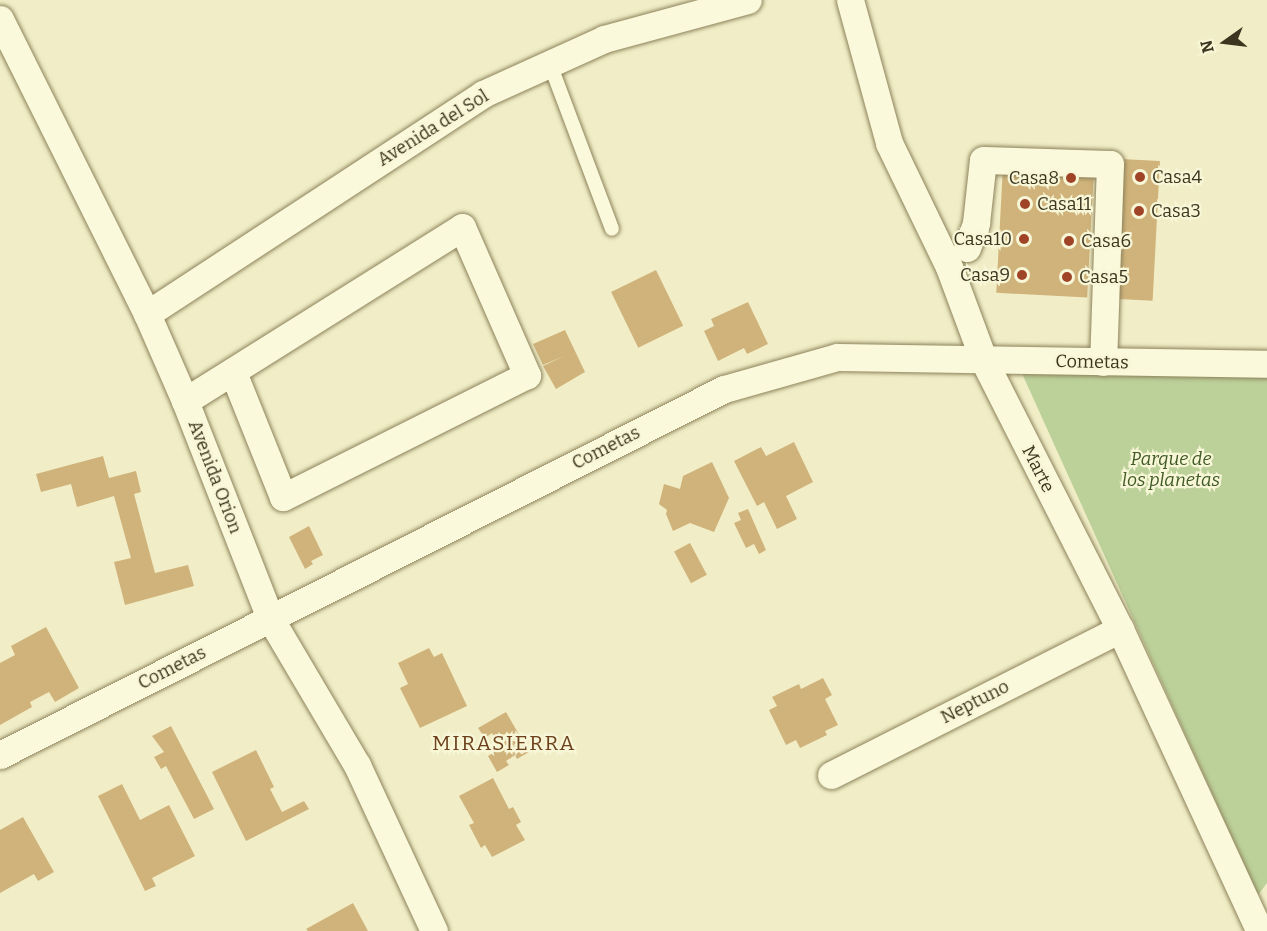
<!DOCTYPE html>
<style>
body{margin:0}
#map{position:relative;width:1267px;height:931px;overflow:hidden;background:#f1eec7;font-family:Bitter,serif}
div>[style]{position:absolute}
.green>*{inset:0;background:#bcd09a}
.building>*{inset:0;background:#d0b37b;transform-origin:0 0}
.roads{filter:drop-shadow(0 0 2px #8d825b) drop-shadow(0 0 2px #8d825b)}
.lane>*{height:14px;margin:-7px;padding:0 7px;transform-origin:7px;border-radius:7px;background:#faf9db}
.street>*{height:27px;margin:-13.5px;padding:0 13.5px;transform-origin:13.5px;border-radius:13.5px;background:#faf9db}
.dots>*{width:16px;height:16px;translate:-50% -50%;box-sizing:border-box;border:3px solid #f7f6d7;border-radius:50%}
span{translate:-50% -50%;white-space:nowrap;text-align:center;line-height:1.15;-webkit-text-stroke:4.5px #f7f6d7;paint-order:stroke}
.street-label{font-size:18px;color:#3d351f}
.poi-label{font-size:18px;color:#3d351f}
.left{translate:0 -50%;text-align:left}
.right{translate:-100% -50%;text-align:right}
.park-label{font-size:18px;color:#405a25;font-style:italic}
.quarter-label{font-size:21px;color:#6c411c;letter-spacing:1.5px}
.north{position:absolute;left:1195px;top:12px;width:60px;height:60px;-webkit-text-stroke:4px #f7f6d7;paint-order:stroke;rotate:256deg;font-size:16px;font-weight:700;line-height:24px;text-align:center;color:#3d351f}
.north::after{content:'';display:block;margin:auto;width:21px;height:27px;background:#3d351f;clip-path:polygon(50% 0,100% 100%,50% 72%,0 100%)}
</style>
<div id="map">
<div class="green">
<i style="clip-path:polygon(1020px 369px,1267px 376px,1267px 883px,1258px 895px)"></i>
</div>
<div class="building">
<i style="left:1121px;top:159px;width:39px;height:140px;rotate:3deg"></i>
<i style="left:1003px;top:165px;width:91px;height:128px;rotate:3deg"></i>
<i style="left:656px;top:270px;width:62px;height:50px;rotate:64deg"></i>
<i style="clip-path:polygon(748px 302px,768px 344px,747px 354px,744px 348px,718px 361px,704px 331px,714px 326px,711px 319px)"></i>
<i style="clip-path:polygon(565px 330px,585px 372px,556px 389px,543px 366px,564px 356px,543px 365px,533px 344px)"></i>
<i style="clip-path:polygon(794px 442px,813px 482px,786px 496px,797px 519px,777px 529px,764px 502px,757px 506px,734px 461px,761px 447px,766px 456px)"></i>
<i style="clip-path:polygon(103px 456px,109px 478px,136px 471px,141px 492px,134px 494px,155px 573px,188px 565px,194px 586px,125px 605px,114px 562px,131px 558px,114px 496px,77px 507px,71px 484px,41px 492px,36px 474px)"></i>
<i style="clip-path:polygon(712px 462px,729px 498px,714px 532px,690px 523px,673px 531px,666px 514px,667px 510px,659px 504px,664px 484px,680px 489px,683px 476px)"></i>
<i style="clip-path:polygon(748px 509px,766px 550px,759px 554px,754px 544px,746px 548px,734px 523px,741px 520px,738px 513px)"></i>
<i style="clip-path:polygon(309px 526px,323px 555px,311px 561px,313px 564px,305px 569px,289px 537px)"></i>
<i style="left:690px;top:543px;width:36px;height:18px;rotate:62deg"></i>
<i style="clip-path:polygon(46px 627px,79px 688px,55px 702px,49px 692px,30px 702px,32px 707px,0 725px,0 663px,15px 655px,11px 646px)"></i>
<i style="clip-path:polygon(429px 648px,434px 657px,442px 653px,467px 706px,420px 728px,400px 688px,408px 684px,398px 663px)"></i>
<i style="clip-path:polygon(823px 678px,832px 695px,825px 699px,838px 725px,825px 731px,827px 735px,800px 748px,796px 740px,786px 745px,769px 710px,777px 706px,772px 697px,799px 684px,801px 689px)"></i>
<i style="clip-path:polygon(506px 712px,529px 752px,517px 759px,515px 755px,506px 761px,509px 765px,497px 772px,488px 756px,501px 748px,492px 733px,485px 738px,478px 728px)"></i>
<i style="clip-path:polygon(171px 726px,214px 809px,194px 819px,166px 766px,161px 769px,154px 757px,164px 752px,152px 736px)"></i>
<i style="clip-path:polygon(256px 750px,274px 787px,270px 789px,282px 812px,304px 801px,309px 809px,246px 841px,212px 772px)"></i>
<i style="clip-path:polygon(493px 778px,509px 809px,513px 807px,521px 822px,516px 825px,525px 840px,492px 857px,485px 845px,481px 848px,469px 825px,474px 823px,459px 796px)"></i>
<i style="clip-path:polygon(122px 784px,140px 820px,169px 805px,195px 856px,152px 878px,156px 886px,145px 891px,98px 796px)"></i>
<i style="clip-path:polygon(23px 817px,54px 872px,38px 881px,34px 874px,0 893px,0 830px)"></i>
<i style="clip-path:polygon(353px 903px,368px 931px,308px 931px,306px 929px)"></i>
</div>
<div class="roads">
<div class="lane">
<i style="left:550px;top:64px;width:176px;rotate:69.4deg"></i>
</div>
<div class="street">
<i style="left:850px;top:0;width:148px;rotate:74.7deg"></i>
<i style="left:889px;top:143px;width:138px;rotate:64.2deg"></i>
<i style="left:949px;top:267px;width:100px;rotate:69.6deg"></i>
<i style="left:984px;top:361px;width:301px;rotate:63.1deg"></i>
<i style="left:1120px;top:629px;width:327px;rotate:65.2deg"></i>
<i style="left:0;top:19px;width:330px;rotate:63.5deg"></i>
<i style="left:147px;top:314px;width:95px;rotate:66.4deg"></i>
<i style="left:185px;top:401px;width:233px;rotate:68.6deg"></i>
<i style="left:270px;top:618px;width:171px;rotate:59.4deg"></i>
<i style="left:357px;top:765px;width:183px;rotate:65.1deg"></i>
<i style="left:967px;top:248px;width:27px;rotate:-70deg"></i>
<i style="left:976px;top:223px;width:63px;rotate:-83.7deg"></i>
<i style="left:983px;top:160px;width:127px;rotate:1.8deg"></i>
<i style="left:1110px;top:164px;width:198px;rotate:92deg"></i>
<i style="left:147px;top:314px;width:402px;rotate:-33.2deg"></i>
<i style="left:483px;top:94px;width:133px;rotate:-24.4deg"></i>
<i style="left:604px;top:39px;width:149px;rotate:-15.2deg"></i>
<i style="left:185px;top:401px;width:327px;rotate:-32.1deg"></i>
<i style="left:462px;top:227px;width:162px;rotate:66.3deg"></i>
<i style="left:527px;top:375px;width:273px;rotate:153.4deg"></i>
<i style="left:283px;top:497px;width:135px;rotate:-111.8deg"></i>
<i style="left:0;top:755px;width:811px;rotate:-26.82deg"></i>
<i style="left:724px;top:389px;width:117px;rotate:-15.8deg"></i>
<i style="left:837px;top:357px;width:430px;rotate:0.9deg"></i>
<i style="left:831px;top:775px;width:324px;rotate:-26.8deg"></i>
</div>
</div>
<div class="dots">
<i style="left:1140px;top:177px;background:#a04428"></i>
<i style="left:1071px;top:178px;background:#a04428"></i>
<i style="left:1025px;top:204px;background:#a04428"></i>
<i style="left:1139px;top:211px;background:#a04428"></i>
<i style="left:1024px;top:239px;background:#a04428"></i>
<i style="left:1069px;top:241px;background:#a04428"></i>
<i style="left:1022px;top:275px;background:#a04428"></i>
<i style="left:1067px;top:277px;background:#a04428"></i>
</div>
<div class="street-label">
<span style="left:433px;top:128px;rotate:-32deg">Avenida del Sol</span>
<span style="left:1092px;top:362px;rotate:1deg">Cometas</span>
<span style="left:606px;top:448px;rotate:-27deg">Cometas</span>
<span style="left:1038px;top:469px;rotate:63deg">Marte</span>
<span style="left:215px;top:477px;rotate:69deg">Avenida Orion</span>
<span style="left:172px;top:668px;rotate:-27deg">Cometas</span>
<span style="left:975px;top:702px;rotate:-27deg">Neptuno</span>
</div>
<div class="poi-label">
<span class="left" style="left:1152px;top:177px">Casa4</span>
<span class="right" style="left:1059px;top:178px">Casa8</span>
<span class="left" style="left:1037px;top:204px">Casa11</span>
<span class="left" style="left:1151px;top:211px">Casa3</span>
<span class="right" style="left:1012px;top:239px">Casa10</span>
<span class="left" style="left:1081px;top:241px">Casa6</span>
<span class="right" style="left:1010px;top:275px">Casa9</span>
<span class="left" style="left:1079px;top:277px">Casa5</span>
</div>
<div class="park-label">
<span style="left:1171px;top:470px">Parque de<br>los planetas</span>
</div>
<div class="quarter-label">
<span style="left:504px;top:743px">MIRASIERRA</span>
</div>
<div class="north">N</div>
</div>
